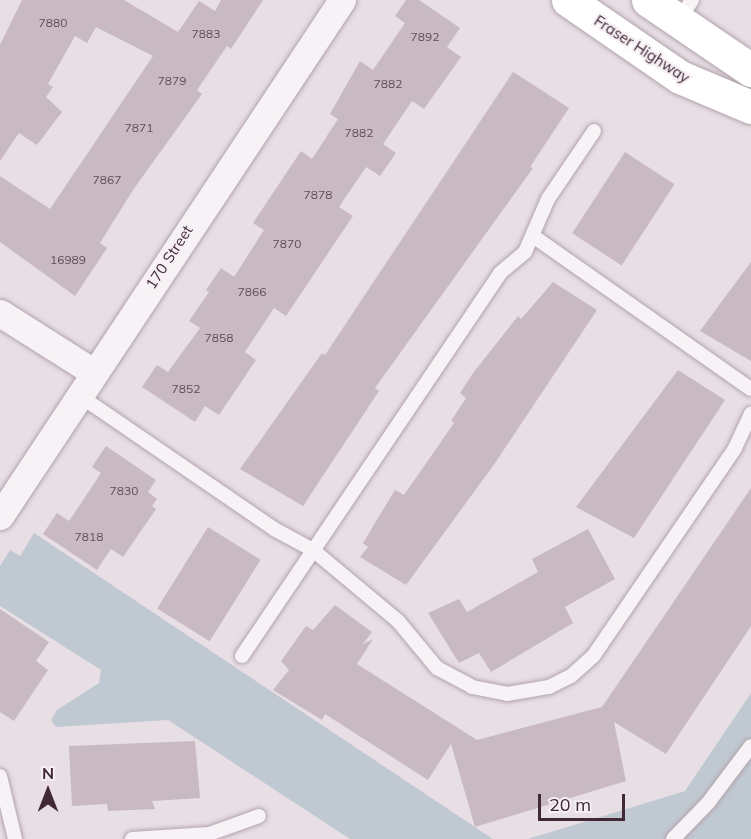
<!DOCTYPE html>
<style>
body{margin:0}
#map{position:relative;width:751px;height:839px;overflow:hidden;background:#e8dfe5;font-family:Mulish,sans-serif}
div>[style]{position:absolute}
.green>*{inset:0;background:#c0c9d2}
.building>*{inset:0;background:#c8b9c2;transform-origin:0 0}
.roads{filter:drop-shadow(0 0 2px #b2a4ad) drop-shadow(0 0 2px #b2a4ad)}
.lane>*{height:14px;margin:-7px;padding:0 7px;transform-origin:7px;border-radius:7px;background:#f7f2f5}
.street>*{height:27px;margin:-13.5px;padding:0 13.5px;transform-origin:13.5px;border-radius:13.5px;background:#f7f2f5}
.primary>*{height:33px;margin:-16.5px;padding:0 16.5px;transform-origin:16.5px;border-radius:16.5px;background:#fff}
span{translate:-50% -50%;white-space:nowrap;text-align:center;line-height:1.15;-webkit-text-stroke:4.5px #f6eff3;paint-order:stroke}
.number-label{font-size:12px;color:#624c59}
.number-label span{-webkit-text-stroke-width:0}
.street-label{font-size:15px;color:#402836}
.north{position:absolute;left:18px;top:761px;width:60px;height:60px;-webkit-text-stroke:4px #f6eff3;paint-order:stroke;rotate:0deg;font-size:16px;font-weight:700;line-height:24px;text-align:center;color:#402836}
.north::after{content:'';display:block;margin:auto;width:21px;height:27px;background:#402836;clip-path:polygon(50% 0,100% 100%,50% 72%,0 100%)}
.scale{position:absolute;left:538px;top:794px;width:87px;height:27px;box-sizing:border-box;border:3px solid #402836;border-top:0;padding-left:8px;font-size:18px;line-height:21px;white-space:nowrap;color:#402836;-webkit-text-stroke:4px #f6eff3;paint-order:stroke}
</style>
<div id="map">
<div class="green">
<i style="clip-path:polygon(34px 533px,493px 839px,350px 839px,168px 720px,56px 727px,51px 720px,57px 710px,99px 683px,101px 670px,0 606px,0 566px,10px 550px,20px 556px)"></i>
<i style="clip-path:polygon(751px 693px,751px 839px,528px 839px,685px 791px)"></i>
</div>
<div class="building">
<i style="clip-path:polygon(22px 0,124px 0,178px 32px,199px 1px,215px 11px,221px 0,263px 0,231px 49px,227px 46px,197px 90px,202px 94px,133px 190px,100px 243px,107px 248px,75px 296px,0 242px,0 176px,50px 209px,153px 56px,96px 27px,87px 43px,75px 36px,48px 84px,53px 87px,46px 97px,62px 112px,37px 145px,19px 133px,0 161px,0 45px)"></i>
<i style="clip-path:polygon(406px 0,419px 0,460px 28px,447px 47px,461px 57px,424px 109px,412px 101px,383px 144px,396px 153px,380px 176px,366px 167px,339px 207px,353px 216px,286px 316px,274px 308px,245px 352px,256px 360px,219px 415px,205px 406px,195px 422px,142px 387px,157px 365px,168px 372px,200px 328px,189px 321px,209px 292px,206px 290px,221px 268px,234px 277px,264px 230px,253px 223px,301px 151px,312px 159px,338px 119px,330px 114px,360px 61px,373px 70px,405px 23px,395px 16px)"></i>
<i style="clip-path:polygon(513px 72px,569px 108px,530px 167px,533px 168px,375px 388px,379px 391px,303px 506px,240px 469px,322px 353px,325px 355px)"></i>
<i style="left:625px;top:152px;width:59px;height:97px;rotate:33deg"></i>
<i style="clip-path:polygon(751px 262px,751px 361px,700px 331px)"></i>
<i style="clip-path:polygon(553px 282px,597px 310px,493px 466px,406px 585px,360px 557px,368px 547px,363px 543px,395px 490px,404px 495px,454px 423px,451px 421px,466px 398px,460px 393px,473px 373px,518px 316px,521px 319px)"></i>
<i style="clip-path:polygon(678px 370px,725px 400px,634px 538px,576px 507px)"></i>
<i style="clip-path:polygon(106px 446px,156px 480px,148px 492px,157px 499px,152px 506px,156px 509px,123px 557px,111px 549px,97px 570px,43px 534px,57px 513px,69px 521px,101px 473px,92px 467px)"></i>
<i style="clip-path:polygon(751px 488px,751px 626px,666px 754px,614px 722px,626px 781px,475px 827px,451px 744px,428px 780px,325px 714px,322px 720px,273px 690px,289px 670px,281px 661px,306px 626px,313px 630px,335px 605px,372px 632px,363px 644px,373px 639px,357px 664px,477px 740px,602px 707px)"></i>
<i style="left:208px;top:527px;width:62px;height:96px;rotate:32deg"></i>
<i style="clip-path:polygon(588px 529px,615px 579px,565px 607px,573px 623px,491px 672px,479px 653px,459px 663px,428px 613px,459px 599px,467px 612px,538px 572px,532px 559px)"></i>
<i style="clip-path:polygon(0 609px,49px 642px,36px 661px,48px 670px,14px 721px,0 712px)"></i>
<i style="clip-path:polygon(195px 741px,200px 798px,152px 801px,155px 809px,108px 811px,107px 804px,72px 806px,69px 746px)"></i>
</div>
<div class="roads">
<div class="lane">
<i style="left:679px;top:20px;width:24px;rotate:-57deg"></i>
<i style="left:533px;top:236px;width:266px;rotate:35.1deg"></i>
<i style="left:80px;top:396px;width:235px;rotate:34.4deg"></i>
<i style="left:274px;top:529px;width:44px;rotate:28.3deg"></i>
<i style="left:313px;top:550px;width:111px;rotate:39.9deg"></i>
<i style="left:398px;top:621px;width:61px;rotate:50.3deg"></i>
<i style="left:437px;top:668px;width:40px;rotate:28deg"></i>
<i style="left:472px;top:687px;width:36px;rotate:11deg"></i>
<i style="left:507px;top:694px;width:43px;rotate:-9.5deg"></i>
<i style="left:549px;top:687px;width:25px;rotate:-27deg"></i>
<i style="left:571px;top:676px;width:31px;rotate:-42deg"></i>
<i style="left:594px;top:655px;width:250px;rotate:-55.7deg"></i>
<i style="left:735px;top:448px;width:38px;rotate:-65deg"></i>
<i style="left:242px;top:656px;width:462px;rotate:-56deg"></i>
<i style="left:500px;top:273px;width:33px;rotate:-40deg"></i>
<i style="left:525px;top:252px;width:58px;rotate:-66.5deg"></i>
<i style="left:548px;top:199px;width:82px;rotate:-55.9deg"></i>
<i style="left:0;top:776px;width:65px;rotate:76.6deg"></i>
<i style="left:132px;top:839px;width:77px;rotate:-3.7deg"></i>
<i style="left:209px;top:834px;width:53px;rotate:-19.8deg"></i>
<i style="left:673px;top:839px;width:50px;rotate:-45.8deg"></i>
<i style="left:708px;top:803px;width:71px;rotate:-53deg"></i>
</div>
<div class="street">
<i style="left:0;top:313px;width:112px;rotate:32.3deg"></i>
<i style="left:0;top:516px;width:619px;rotate:-56.46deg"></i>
</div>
<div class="primary">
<i style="left:568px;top:0;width:136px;rotate:34.5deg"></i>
<i style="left:680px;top:77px;width:77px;rotate:22.9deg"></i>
<i style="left:648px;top:0;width:125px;rotate:34.2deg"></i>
</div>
</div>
<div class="number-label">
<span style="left:53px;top:23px">7880</span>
<span style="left:206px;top:34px">7883</span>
<span style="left:425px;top:37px">7892</span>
<span style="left:172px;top:81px">7879</span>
<span style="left:388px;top:84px">7882</span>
<span style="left:139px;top:128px">7871</span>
<span style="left:359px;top:133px">7882</span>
<span style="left:107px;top:180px">7867</span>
<span style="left:318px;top:195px">7878</span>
<span style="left:287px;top:244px">7870</span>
<span style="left:68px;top:260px">16989</span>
<span style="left:252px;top:292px">7866</span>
<span style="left:219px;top:338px">7858</span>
<span style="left:186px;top:389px">7852</span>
<span style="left:124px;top:491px">7830</span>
<span style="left:89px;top:537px">7818</span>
</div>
<div class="street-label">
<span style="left:642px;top:49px;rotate:33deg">Fraser Highway</span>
<span style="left:169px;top:257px;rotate:-57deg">170 Street</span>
</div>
<div class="north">N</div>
<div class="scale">20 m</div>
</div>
